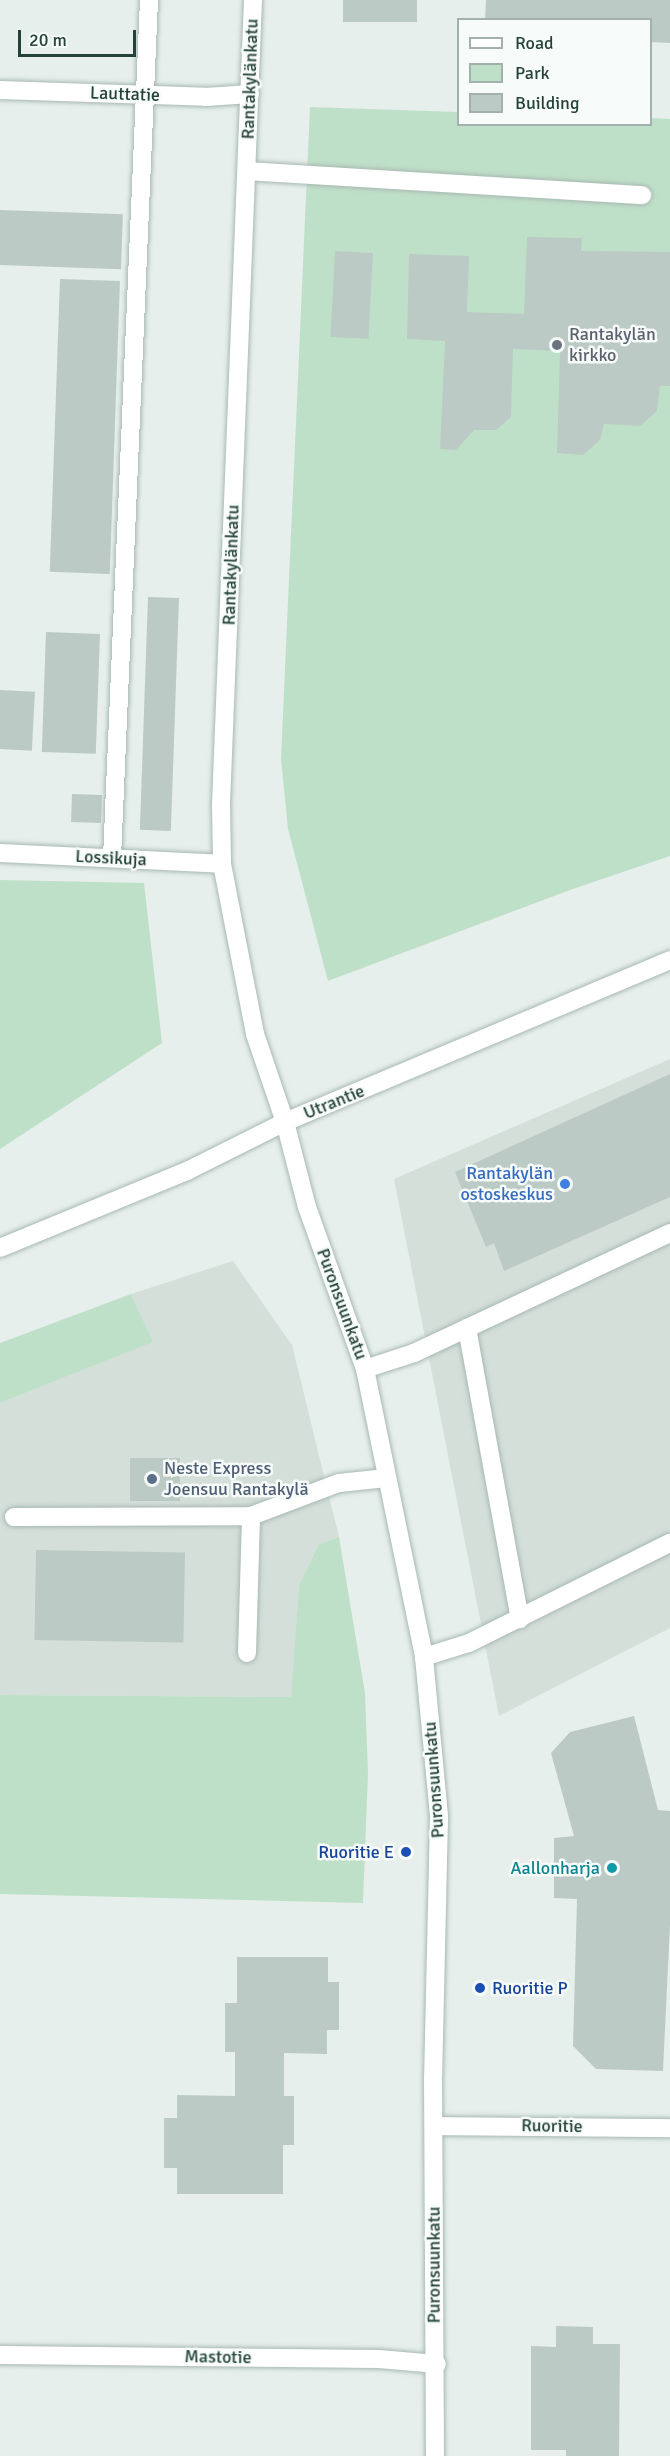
<!DOCTYPE html>
<meta charset="utf-8">
<style>
body{margin:0}
#map{position:relative;width:670px;height:2456px;overflow:hidden;background:#e6efeb;font-family:Signika,sans-serif}
div>[style]{position:absolute}
.built>*{inset:0;background:#d4dfda}
.green>*{inset:0;background:#bfe0c8}
.building>*{inset:0;background:#bbcac4;transform-origin:0 0}
.roads{filter:drop-shadow(0 0 2px #a8b8b2) drop-shadow(0 0 2px #a8b8b2)}
.lane>*{height:18px;margin:-9px;padding:0 9px;transform-origin:9px;border-radius:9px;background:#fff}
.street>*{height:18px;margin:-9px;padding:0 9px;transform-origin:9px;border-radius:9px;background:#fff}
.secondary>*{height:18px;margin:-9px;padding:0 9px;transform-origin:9px;border-radius:9px;background:#fff}
.dots>*{width:16px;height:16px;translate:-50% -50%;box-sizing:border-box;border:3px solid #f7fbf9;border-radius:50%}
span{translate:-50% -50%;white-space:nowrap;text-align:center;line-height:1.15;-webkit-text-stroke:5px #f7fbf9;paint-order:stroke}
.street-label{font-size:18px;color:#24423a}
.worship-label{font-size:18px;color:#5b616d}
.left{translate:0 -50%;text-align:left}
.shop-label{font-size:18px;color:#366cbe}
.right{translate:-100% -50%;text-align:right}
.service-label{font-size:18px;color:#4e5e75}
.transit-label{font-size:18px;color:#164399}
.culture-label{font-size:18px;color:#0d838f}
.legend{position:absolute;left:457px;top:18px;width:195px;height:108px;box-sizing:border-box;background:#f7fbf9;border:2px solid #a3b1ad;margin:0;padding:8px 10px;list-style:none;font-size:18px;color:#24423a}
.legend li{display:flex;align-items:center;gap:12px;height:30px}
.legend b{width:30px;border:2px solid #a3b1ad}
.scale{position:absolute;left:18px;top:30px;width:118px;height:27px;box-sizing:border-box;border:3px solid #24423a;border-top:0;padding-left:8px;font-size:18px;line-height:21px;white-space:nowrap;color:#24423a;-webkit-text-stroke:4px #f7fbf9;paint-order:stroke}
</style>
<div id="map">
<div class="built">
<i style="clip-path:polygon(670px 1059px,670px 1628px,499px 1716px,394px 1179px)"></i>
<i style="clip-path:polygon(233px 1261px,292px 1345px,339px 1537px,319px 1544px,299px 1585px,292px 1697px,0 1695px,0 1403px,152px 1342px,131px 1294px)"></i>
</div>
<div class="green">
<i style="clip-path:polygon(310px 107px,458px 112px,458px 124px,650px 124px,651px 118px,670px 119px,670px 856px,570px 890px,328px 981px,288px 829px,281px 759px)"></i>
<i style="clip-path:polygon(0 880px,144px 883px,162px 1043px,0 1149px)"></i>
<i style="clip-path:polygon(131px 1294px,153px 1342px,0 1403px,0 1343px)"></i>
<i style="clip-path:polygon(339px 1537px,365px 1693px,368px 1773px,363px 1903px,0 1894px,0 1695px,291px 1697px,299px 1585px,319px 1544px)"></i>
</div>
<div class="building">
<i style="left:343px;top:0;width:74px;height:22px"></i>
<i style="clip-path:polygon(486px 0,670px 0,670px 43px,650px 42px,650px 20px,485px 20px)"></i>
<i style="left:0;top:210px;width:123px;height:55px;rotate:2deg"></i>
<i style="clip-path:polygon(527px 237px,582px 238px,581px 251px,670px 252px,670px 386px,660px 386px,657px 411px,640px 426px,604px 424px,600px 440px,583px 455px,557px 453px,560px 351px,513px 349px,511px 417px,496px 430px,474px 430px,456px 450px,440px 449px,445px 341px,407px 339px,409px 254px,469px 256px,467px 312px,524px 314px)"></i>
<i style="left:335px;top:251px;width:38px;height:86px;rotate:3deg"></i>
<i style="left:60px;top:279px;width:60px;height:293px;rotate:2deg"></i>
<i style="left:148px;top:597px;width:31px;height:233px;rotate:2deg"></i>
<i style="left:46px;top:632px;width:54px;height:120px;rotate:2deg"></i>
<i style="left:0;top:690px;width:35px;height:59px;rotate:3deg"></i>
<i style="left:72px;top:794px;width:30px;height:28px;rotate:2deg"></i>
<i style="clip-path:polygon(670px 1074px,670px 1197px,504px 1271px,494px 1243px,486px 1247px,455px 1172px)"></i>
<i style="left:130px;top:1458px;width:50px;height:43px"></i>
<i style="left:36px;top:1550px;width:149px;height:90px;rotate:1deg"></i>
<i style="clip-path:polygon(634px 1716px,658px 1810px,670px 1811px,670px 1924px,663px 2071px,596px 2069px,573px 2046px,577px 1899px,554px 1898px,554px 1838px,574px 1836px,551px 1753px,570px 1732px)"></i>
<i style="clip-path:polygon(237px 1957px,328px 1957px,328px 1982px,339px 1982px,339px 2030px,327px 2030px,327px 2054px,284px 2053px,284px 2096px,294px 2096px,294px 2145px,283px 2145px,283px 2194px,177px 2194px,177px 2168px,164px 2168px,164px 2118px,177px 2118px,177px 2095px,235px 2096px,235px 2052px,225px 2052px,225px 2003px,237px 2003px)"></i>
<i style="clip-path:polygon(556px 2326px,593px 2327px,593px 2344px,620px 2344px,619px 2456px,566px 2456px,566px 2450px,531px 2450px,531px 2346px,556px 2347px)"></i>
</div>
<div class="roads">
<div class="lane">
<i style="left:247px;top:171px;width:396px;rotate:3.5deg"></i>
<i style="left:112px;top:858px;width:859px;rotate:-87.53deg"></i>
<i style="left:467px;top:1328px;width:296px;rotate:79.7deg"></i>
<i style="left:365px;top:1369px;width:52px;rotate:-18.1deg"></i>
<i style="left:414px;top:1353px;width:283px;rotate:-25.1deg"></i>
<i style="left:14px;top:1517px;width:237px;rotate:-0.2deg"></i>
<i style="left:251px;top:1516px;width:94px;rotate:-20.6deg"></i>
<i style="left:339px;top:1483px;width:48px;rotate:-5.9deg"></i>
<i style="left:247px;top:1653px;width:137px;rotate:-88.3deg"></i>
<i style="left:424px;top:1657px;width:47px;rotate:-17.3deg"></i>
<i style="left:469px;top:1643px;width:225px;rotate:-26.5deg"></i>
</div>
<div class="street">
<i style="left:253px;top:0;width:806px;rotate:92.28deg"></i>
<i style="left:221px;top:805px;width:59px;rotate:89deg"></i>
<i style="left:222px;top:864px;width:173px;rotate:79deg"></i>
<i style="left:255px;top:1034px;width:93px;rotate:71.2deg"></i>
<i style="left:285px;top:1122px;width:88px;rotate:75.5deg"></i>
<i style="left:307px;top:1207px;width:172px;rotate:70.3deg"></i>
<i style="left:365px;top:1369px;width:294px;rotate:78.4deg"></i>
<i style="left:424px;top:1657px;width:161px;rotate:84.6deg"></i>
<i style="left:439px;top:1817px;width:260px;rotate:91.3deg"></i>
<i style="left:433px;top:2077px;width:379px;rotate:89.7deg"></i>
<i style="left:0;top:90px;width:206px;rotate:1.9deg"></i>
<i style="left:206px;top:97px;width:44px;rotate:-3.9deg"></i>
<i style="left:0;top:853px;width:222px;rotate:2.8deg"></i>
<i style="left:434px;top:2126px;width:236px;rotate:0.5deg"></i>
<i style="left:0;top:2355px;width:379px;rotate:0.6deg"></i>
<i style="left:379px;top:2359px;width:58px;rotate:4.9deg"></i>
</div>
<div class="secondary">
<i style="left:0;top:1248px;width:202px;rotate:-22.4deg"></i>
<i style="left:187px;top:1171px;width:110px;rotate:-26.6deg"></i>
<i style="left:285px;top:1122px;width:418px;rotate:-22.8deg"></i>
</div>
</div>
<div class="dots">
<i style="left:557px;top:345px;background:#6b7280"></i>
<i style="left:565px;top:1184px;background:#3f7fe0"></i>
<i style="left:152px;top:1479px;background:#5c6f8a"></i>
<i style="left:406px;top:1852px;background:#1a4fb4"></i>
<i style="left:612px;top:1868px;background:#0f9aa8"></i>
<i style="left:480px;top:1988px;background:#1a4fb4"></i>
</div>
<div class="street-label">
<span style="left:250px;top:79px;rotate:-88deg">Rantakylänkatu</span>
<span style="left:125px;top:94px;rotate:2deg">Lauttatie</span>
<span style="left:231px;top:565px;rotate:-88deg">Rantakylänkatu</span>
<span style="left:111px;top:858px;rotate:3deg">Lossikuja</span>
<span style="left:334px;top:1102px;rotate:-22deg">Utrantie</span>
<span style="left:342px;top:1304px;rotate:70deg">Puronsuunkatu</span>
<span style="left:434px;top:1780px;rotate:-94deg">Puronsuunkatu</span>
<span style="left:552px;top:2126px;rotate:1deg">Ruoritie</span>
<span style="left:434px;top:2265px;rotate:-90deg">Puronsuunkatu</span>
<span style="left:218px;top:2357px;rotate:1deg">Mastotie</span>
</div>
<div class="worship-label">
<span class="left" style="left:569px;top:345px">Rantakylän<br>kirkko</span>
</div>
<div class="shop-label">
<span class="right" style="left:553px;top:1184px">Rantakylän<br>ostoskeskus</span>
</div>
<div class="service-label">
<span class="left" style="left:164px;top:1479px">Neste Express<br>Joensuu Rantakylä</span>
</div>
<div class="transit-label">
<span class="right" style="left:394px;top:1852px">Ruoritie E</span>
<span class="left" style="left:492px;top:1988px">Ruoritie P</span>
</div>
<div class="culture-label">
<span class="right" style="left:600px;top:1868px">Aallonharja</span>
</div>
<ul class="legend">
<li><b style="height:8px;background:#fff"></b>Road</li>
<li><b style="height:16px;background:#bfe0c8"></b>Park</li>
<li><b style="height:16px;background:#bbcac4"></b>Building</li>
</ul>
<div class="scale">20 m</div>
</div>
